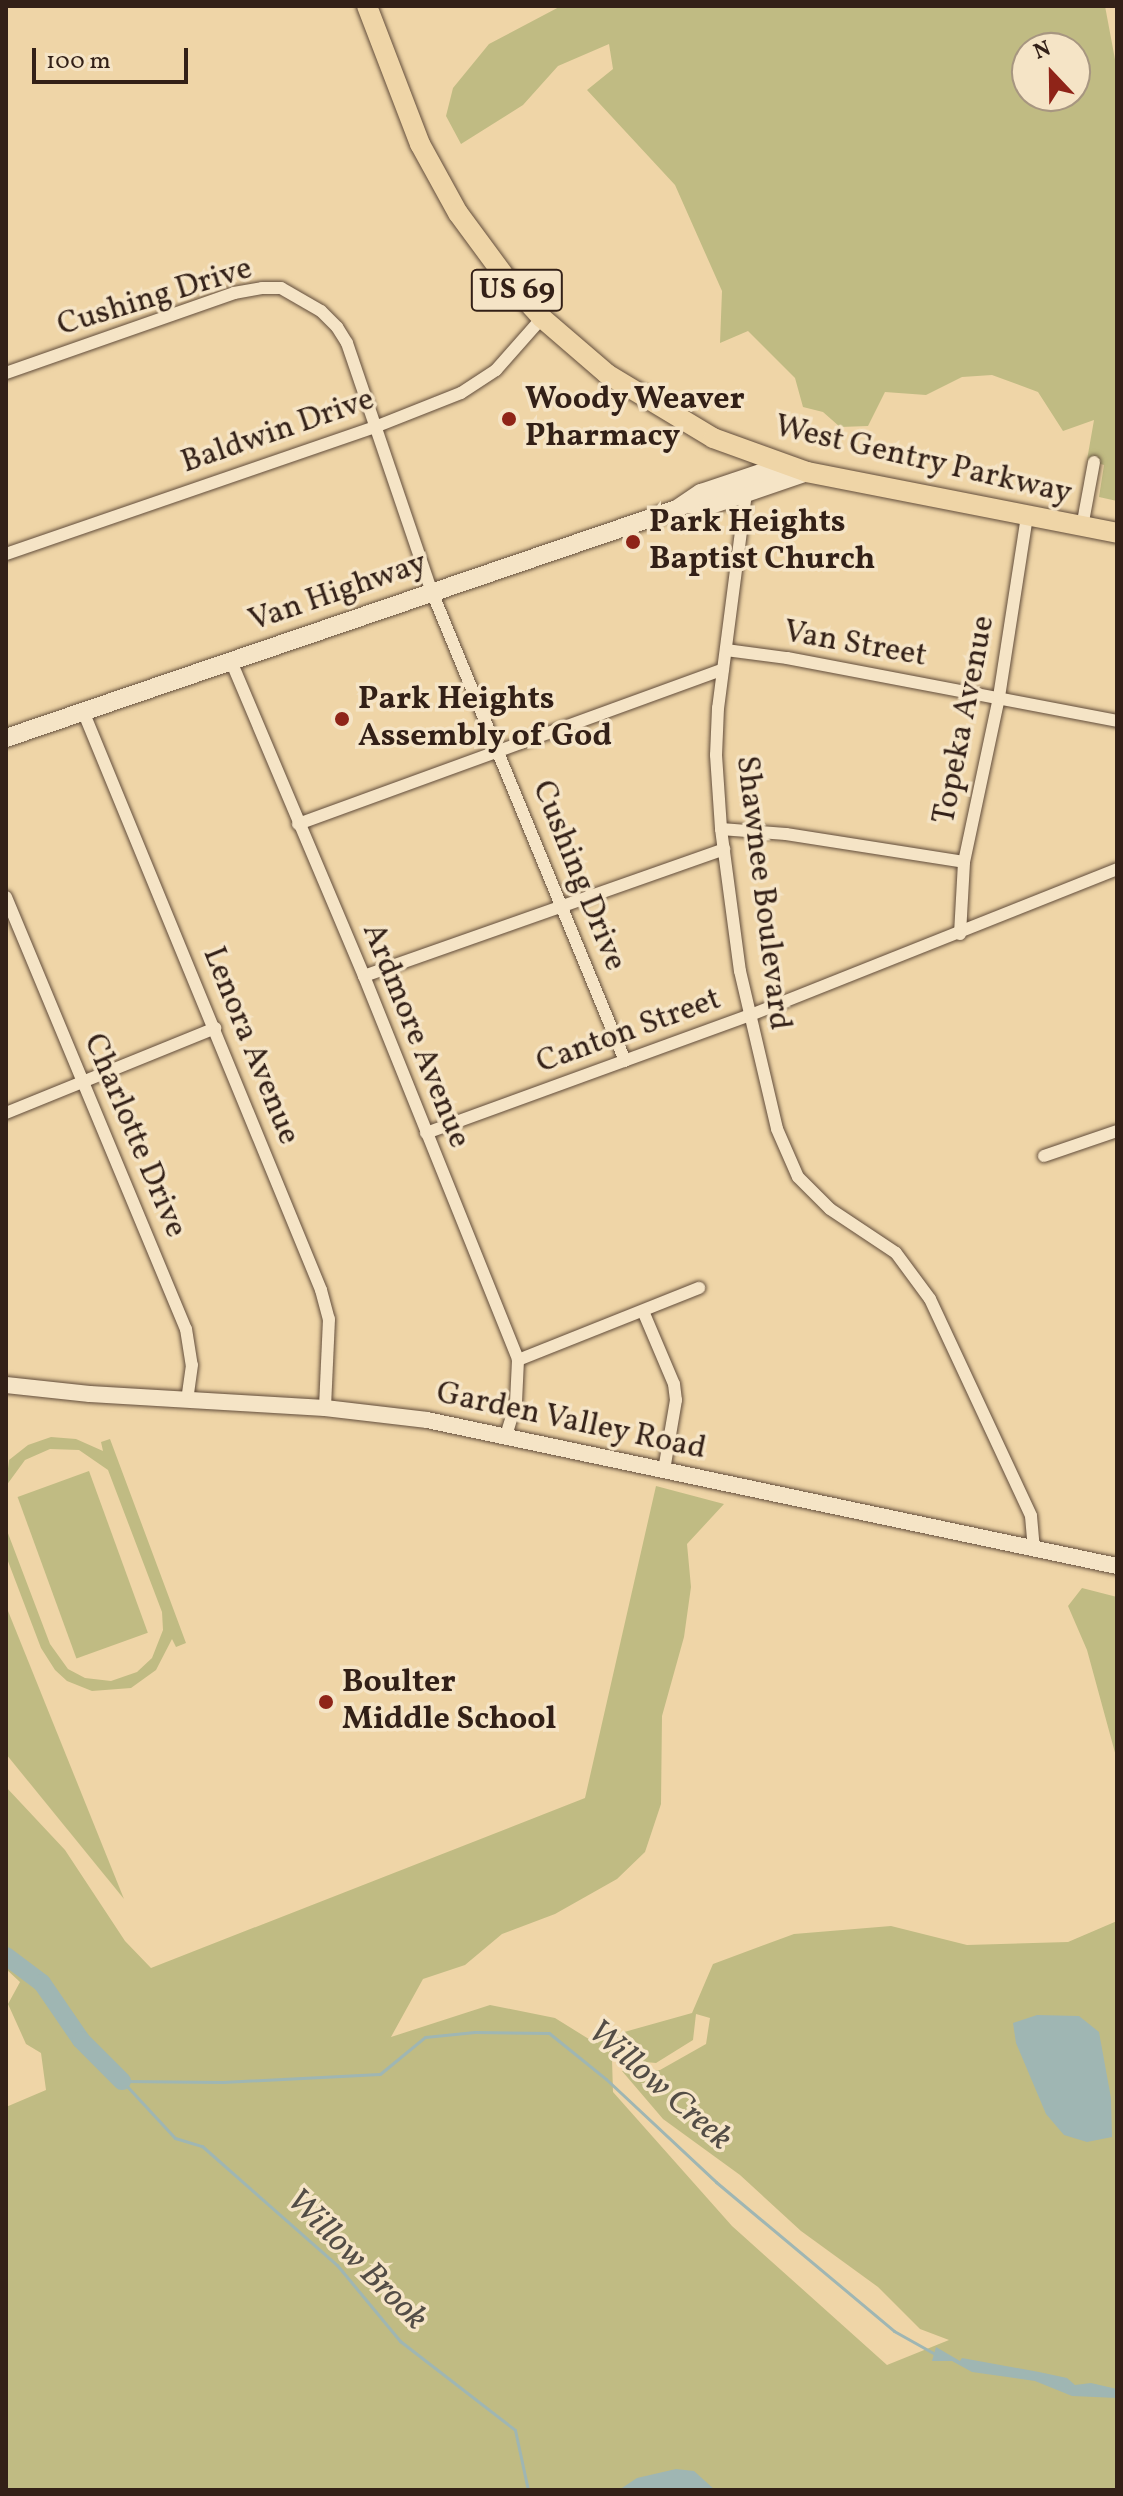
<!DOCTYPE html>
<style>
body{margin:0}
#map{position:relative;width:1123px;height:2496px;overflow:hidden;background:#efd5a7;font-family:Vollkorn,serif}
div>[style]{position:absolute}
.green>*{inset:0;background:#c0bb83;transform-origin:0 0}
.water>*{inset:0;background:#9fb6b3}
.stream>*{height:3px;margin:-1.5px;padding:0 1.5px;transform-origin:1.5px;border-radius:1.5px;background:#9fb6b3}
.river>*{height:18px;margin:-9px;padding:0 9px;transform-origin:9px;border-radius:9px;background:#9fb6b3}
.roads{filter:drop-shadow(0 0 2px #624d3b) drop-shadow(0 0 2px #624d3b)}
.minor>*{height:12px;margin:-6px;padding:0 6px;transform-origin:6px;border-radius:6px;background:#f5e4c6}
.tertiary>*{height:16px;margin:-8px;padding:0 8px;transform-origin:8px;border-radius:8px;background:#f5e4c6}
.secondary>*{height:18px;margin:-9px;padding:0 9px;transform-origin:9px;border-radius:9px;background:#f5e4c6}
.primary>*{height:20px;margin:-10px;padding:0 10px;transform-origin:10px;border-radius:10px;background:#efd5a7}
.dots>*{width:22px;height:22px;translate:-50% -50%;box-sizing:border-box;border:4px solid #f5e4c6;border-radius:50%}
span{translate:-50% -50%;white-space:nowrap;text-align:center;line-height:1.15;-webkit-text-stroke:7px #f5e4c6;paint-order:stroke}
.shield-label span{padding:2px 6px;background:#f5e4c6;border:2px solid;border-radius:6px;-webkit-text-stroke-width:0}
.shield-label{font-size:30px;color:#332017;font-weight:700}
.street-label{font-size:32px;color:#332017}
.poi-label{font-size:32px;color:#332017;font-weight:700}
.left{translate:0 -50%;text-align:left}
.water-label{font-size:34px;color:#534d46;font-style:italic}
.frame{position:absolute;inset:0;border:8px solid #332017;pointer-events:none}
.north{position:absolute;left:1011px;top:32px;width:80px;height:80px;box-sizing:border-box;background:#f5e4c6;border:2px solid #a79680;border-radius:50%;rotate:338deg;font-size:22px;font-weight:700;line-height:32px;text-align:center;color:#332017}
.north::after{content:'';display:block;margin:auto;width:28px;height:36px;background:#8f2418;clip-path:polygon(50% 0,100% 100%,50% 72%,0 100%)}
.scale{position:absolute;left:32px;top:48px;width:156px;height:36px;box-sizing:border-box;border:4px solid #332017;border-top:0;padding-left:10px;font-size:24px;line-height:28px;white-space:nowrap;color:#332017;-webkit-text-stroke:6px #f5e4c6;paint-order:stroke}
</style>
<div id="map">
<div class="green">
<i style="clip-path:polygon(evenodd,561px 6px,1105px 6px,1117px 70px,1117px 501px,1099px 497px,1104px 465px,1087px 460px,1094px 420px,1063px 431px,1038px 392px,992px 375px,962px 377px,926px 395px,885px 392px,868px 426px,840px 427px,823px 412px,803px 407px,795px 378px,748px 331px,720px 343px,722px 291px,675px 185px,587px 90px,613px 69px,609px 44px,558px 66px,523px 105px,461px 144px,446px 116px,453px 88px,489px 44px,561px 6px,1027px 48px,1075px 48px,1075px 96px,1027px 96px,1027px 48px)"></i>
<i style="clip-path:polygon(51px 1437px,76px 1439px,103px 1451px,101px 1442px,110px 1439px,186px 1643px,176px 1647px,172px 1639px,156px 1670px,131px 1688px,92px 1691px,67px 1681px,55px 1670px,41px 1648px,6px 1556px,6px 1528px,50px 1644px,68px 1669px,85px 1678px,111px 1681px,137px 1672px,152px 1658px,163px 1630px,162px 1612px,108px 1470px,79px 1450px,50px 1449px,25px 1460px,6px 1486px,9px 1460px,28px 1445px)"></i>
<i style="left:89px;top:1471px;width:172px;height:76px;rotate:70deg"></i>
<i style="clip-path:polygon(evenodd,656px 1486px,724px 1504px,687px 1544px,691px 1587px,684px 1637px,662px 1716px,661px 1804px,645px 1852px,617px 1879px,555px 1914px,502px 1934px,465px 1965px,423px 1979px,391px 2037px,490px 2005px,555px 2018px,592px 2041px,692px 2013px,713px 1964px,794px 1934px,891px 1926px,967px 1945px,1068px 1942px,1117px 1921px,1117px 2490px,6px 2490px,6px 2107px,46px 2090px,41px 2053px,26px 2044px,8px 2004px,20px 1982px,6px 1969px,6px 1787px,65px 1850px,125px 1941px,151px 1968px,585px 1798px,656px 1486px,696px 2014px,710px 2018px,706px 2044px,660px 2070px,622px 2071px,663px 2119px,740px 2175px,801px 2231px,878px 2287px,920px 2329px,949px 2340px,887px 2365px,732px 2226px,613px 2092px,612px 2059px,656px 2063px,693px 2040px,696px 2014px)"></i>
<i style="clip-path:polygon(1082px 1588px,1117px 1597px,1117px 1760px,1087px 1650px,1068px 1606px)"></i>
<i style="clip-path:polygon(6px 1606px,124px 1899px,6px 1754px)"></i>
</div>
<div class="water">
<i style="clip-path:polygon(1037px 2015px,1079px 2016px,1099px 2032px,1111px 2098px,1112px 2137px,1087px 2142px,1064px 2135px,1046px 2114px,1016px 2043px,1013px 2023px)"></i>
<i style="clip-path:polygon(936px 2347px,960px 2361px,962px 2358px,1039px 2372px,1067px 2378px,1075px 2385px,1091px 2383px,1117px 2389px,1117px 2398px,1072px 2396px,1035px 2381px,972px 2372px,952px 2361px,932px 2361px)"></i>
<i style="clip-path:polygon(676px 2469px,694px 2471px,715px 2490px,619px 2490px,637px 2478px)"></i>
</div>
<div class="stream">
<i style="left:122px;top:2081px;width:101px;rotate:0.6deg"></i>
<i style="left:223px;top:2082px;width:157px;rotate:-2.9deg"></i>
<i style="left:380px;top:2074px;width:58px;rotate:-39.4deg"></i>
<i style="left:425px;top:2037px;width:50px;rotate:-5.7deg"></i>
<i style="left:475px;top:2032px;width:74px;rotate:0.8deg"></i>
<i style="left:549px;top:2033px;width:73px;rotate:38.9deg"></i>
<i style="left:606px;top:2079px;width:151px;rotate:43.1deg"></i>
<i style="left:716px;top:2182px;width:232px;rotate:39.9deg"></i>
<i style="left:894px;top:2331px;width:47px;rotate:29.3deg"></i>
<i style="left:124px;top:2083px;width:75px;rotate:47.2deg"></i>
<i style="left:175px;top:2138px;width:28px;rotate:17deg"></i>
<i style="left:202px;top:2146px;width:180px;rotate:41.4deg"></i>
<i style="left:337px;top:2265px;width:99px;rotate:50.3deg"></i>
<i style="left:400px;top:2341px;width:145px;rotate:37.7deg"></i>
<i style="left:515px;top:2430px;width:61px;rotate:77.8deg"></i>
</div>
<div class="river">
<i style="left:6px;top:1956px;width:45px;rotate:36.9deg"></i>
<i style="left:42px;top:1983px;width:69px;rotate:55.6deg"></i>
<i style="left:81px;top:2040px;width:58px;rotate:45deg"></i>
</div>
<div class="roads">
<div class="minor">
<i style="left:6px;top:373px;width:242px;rotate:-19.3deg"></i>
<i style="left:234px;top:293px;width:28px;rotate:-10deg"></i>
<i style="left:262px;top:288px;width:19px"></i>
<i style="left:281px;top:288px;width:46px;rotate:29.9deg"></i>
<i style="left:321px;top:311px;width:23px;rotate:45deg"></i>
<i style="left:337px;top:327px;width:19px;rotate:58deg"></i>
<i style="left:347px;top:343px;width:263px;rotate:71.2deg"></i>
<i style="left:432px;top:592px;width:507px;rotate:67.63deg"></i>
<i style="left:746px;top:493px;width:217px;rotate:97.4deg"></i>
<i style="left:718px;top:708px;width:47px;rotate:92.4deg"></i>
<i style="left:716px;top:755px;width:74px;rotate:86.1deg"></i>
<i style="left:721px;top:829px;width:143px;rotate:82.4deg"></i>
<i style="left:740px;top:971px;width:162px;rotate:76.8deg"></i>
<i style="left:777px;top:1129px;width:52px;rotate:66.4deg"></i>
<i style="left:798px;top:1177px;width:45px;rotate:45deg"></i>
<i style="left:830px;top:1209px;width:79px;rotate:33.7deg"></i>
<i style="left:896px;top:1253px;width:57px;rotate:53.5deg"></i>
<i style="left:930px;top:1299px;width:239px;rotate:65deg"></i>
<i style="left:1031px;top:1516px;width:33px;rotate:85deg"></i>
<i style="left:1082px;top:527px;width:66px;rotate:-79.5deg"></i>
<i style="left:6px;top:554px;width:390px;rotate:-19deg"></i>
<i style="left:375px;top:427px;width:92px;rotate:-21.6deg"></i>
<i style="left:461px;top:393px;width:42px;rotate:-33.3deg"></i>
<i style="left:496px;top:370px;width:69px;rotate:-48.5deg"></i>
<i style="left:726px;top:650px;width:62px;rotate:7.5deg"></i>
<i style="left:787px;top:658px;width:336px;rotate:10.8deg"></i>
<i style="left:231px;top:661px;width:342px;rotate:67.1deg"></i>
<i style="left:364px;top:976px;width:414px;rotate:68.1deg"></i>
<i style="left:518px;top:1360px;width:43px;rotate:92.7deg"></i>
<i style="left:516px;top:1403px;width:34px;rotate:107deg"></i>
<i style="left:83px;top:711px;width:626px;rotate:67.65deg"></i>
<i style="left:321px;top:1290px;width:30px;rotate:75deg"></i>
<i style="left:329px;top:1319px;width:89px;rotate:92.6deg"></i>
<i style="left:298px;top:824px;width:452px;rotate:-20deg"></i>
<i style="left:721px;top:829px;width:65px;rotate:4.4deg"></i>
<i style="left:786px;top:834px;width:180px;rotate:8.9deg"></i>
<i style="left:6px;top:897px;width:468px;rotate:67.4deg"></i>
<i style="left:186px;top:1329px;width:36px;rotate:81deg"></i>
<i style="left:192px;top:1365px;width:35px;rotate:98deg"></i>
<i style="left:960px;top:934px;width:72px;rotate:-86.8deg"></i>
<i style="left:964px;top:862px;width:169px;rotate:-78deg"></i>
<i style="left:999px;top:697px;width:183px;rotate:-81.2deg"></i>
<i style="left:364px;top:976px;width:382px;rotate:-19.4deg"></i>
<i style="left:6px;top:1113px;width:226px;rotate:-22.1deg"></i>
<i style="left:426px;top:1133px;width:343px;rotate:-20deg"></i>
<i style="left:748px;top:1016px;width:397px;rotate:-21.7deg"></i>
<i style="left:1044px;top:1156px;width:77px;rotate:-18.9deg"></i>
<i style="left:643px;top:1311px;width:79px;rotate:67deg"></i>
<i style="left:674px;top:1384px;width:16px;rotate:83deg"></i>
<i style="left:676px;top:1400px;width:71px;rotate:99.7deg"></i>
<i style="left:518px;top:1360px;width:195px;rotate:-21.7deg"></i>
</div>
<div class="tertiary">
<i style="left:6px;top:1385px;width:84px;rotate:6.1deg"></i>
<i style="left:90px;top:1394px;width:235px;rotate:3.4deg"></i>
<i style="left:325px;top:1408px;width:103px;rotate:6.7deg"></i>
<i style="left:427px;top:1420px;width:705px;rotate:11.95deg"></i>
</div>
<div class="secondary">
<i style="left:689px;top:504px;width:16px;rotate:11deg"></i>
<i style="left:705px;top:507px;width:108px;rotate:-18.9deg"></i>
<i style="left:6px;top:738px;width:709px;rotate:-18.84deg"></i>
<i style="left:677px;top:509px;width:29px;rotate:-34deg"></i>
<i style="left:701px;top:493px;width:88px;rotate:-18.6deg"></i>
</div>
<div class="primary">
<i style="left:367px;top:6px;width:148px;rotate:69deg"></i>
<i style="left:420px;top:144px;width:79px;rotate:61.2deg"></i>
<i style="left:458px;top:213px;width:81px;rotate:53.6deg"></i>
<i style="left:506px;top:278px;width:54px;rotate:48deg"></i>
<i style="left:542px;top:318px;width:86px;rotate:40.7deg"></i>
<i style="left:607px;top:374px;width:124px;rotate:31.1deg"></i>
<i style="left:713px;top:438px;width:100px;rotate:19.9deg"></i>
<i style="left:807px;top:472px;width:316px;rotate:11.1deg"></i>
</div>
</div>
<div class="dots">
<i style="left:509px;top:419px;background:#8f2418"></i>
<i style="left:633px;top:542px;background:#8f2418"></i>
<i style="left:342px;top:719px;background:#8f2418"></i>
<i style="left:326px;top:1702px;background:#8f2418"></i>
</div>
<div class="shield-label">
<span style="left:517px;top:290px">US 69</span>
</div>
<div class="street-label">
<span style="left:155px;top:298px;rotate:-17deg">Cushing Drive</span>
<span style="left:278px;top:432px;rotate:-19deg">Baldwin Drive</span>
<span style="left:923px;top:461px;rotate:13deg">West Gentry Parkway</span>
<span style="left:338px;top:593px;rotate:-19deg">Van Highway</span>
<span style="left:855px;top:645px;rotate:10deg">Van Street</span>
<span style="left:965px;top:720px;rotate:-79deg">Topeka Avenue</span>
<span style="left:578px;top:876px;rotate:68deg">Cushing Drive</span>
<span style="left:762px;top:893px;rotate:83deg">Shawnee Boulevard</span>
<span style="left:629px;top:1032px;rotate:-20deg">Canton Street</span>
<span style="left:415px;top:1036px;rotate:68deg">Ardmore Avenue</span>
<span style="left:250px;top:1046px;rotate:68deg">Lenora Avenue</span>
<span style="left:134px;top:1136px;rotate:67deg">Charlotte Drive</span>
<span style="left:571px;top:1422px;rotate:12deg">Garden Valley Road</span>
</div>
<div class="poi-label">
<span class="left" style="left:525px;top:419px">Woody Weaver<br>Pharmacy</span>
<span class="left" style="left:649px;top:542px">Park Heights<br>Baptist Church</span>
<span class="left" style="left:358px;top:719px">Park Heights<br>Assembly of God</span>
<span class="left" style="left:342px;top:1702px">Boulter<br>Middle School</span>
</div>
<div class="water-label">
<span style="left:659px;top:2086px;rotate:41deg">Willow Creek</span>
<span style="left:356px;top:2260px;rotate:45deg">Willow Brook</span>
</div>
<div class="frame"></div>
<div class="north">N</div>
<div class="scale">100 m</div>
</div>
